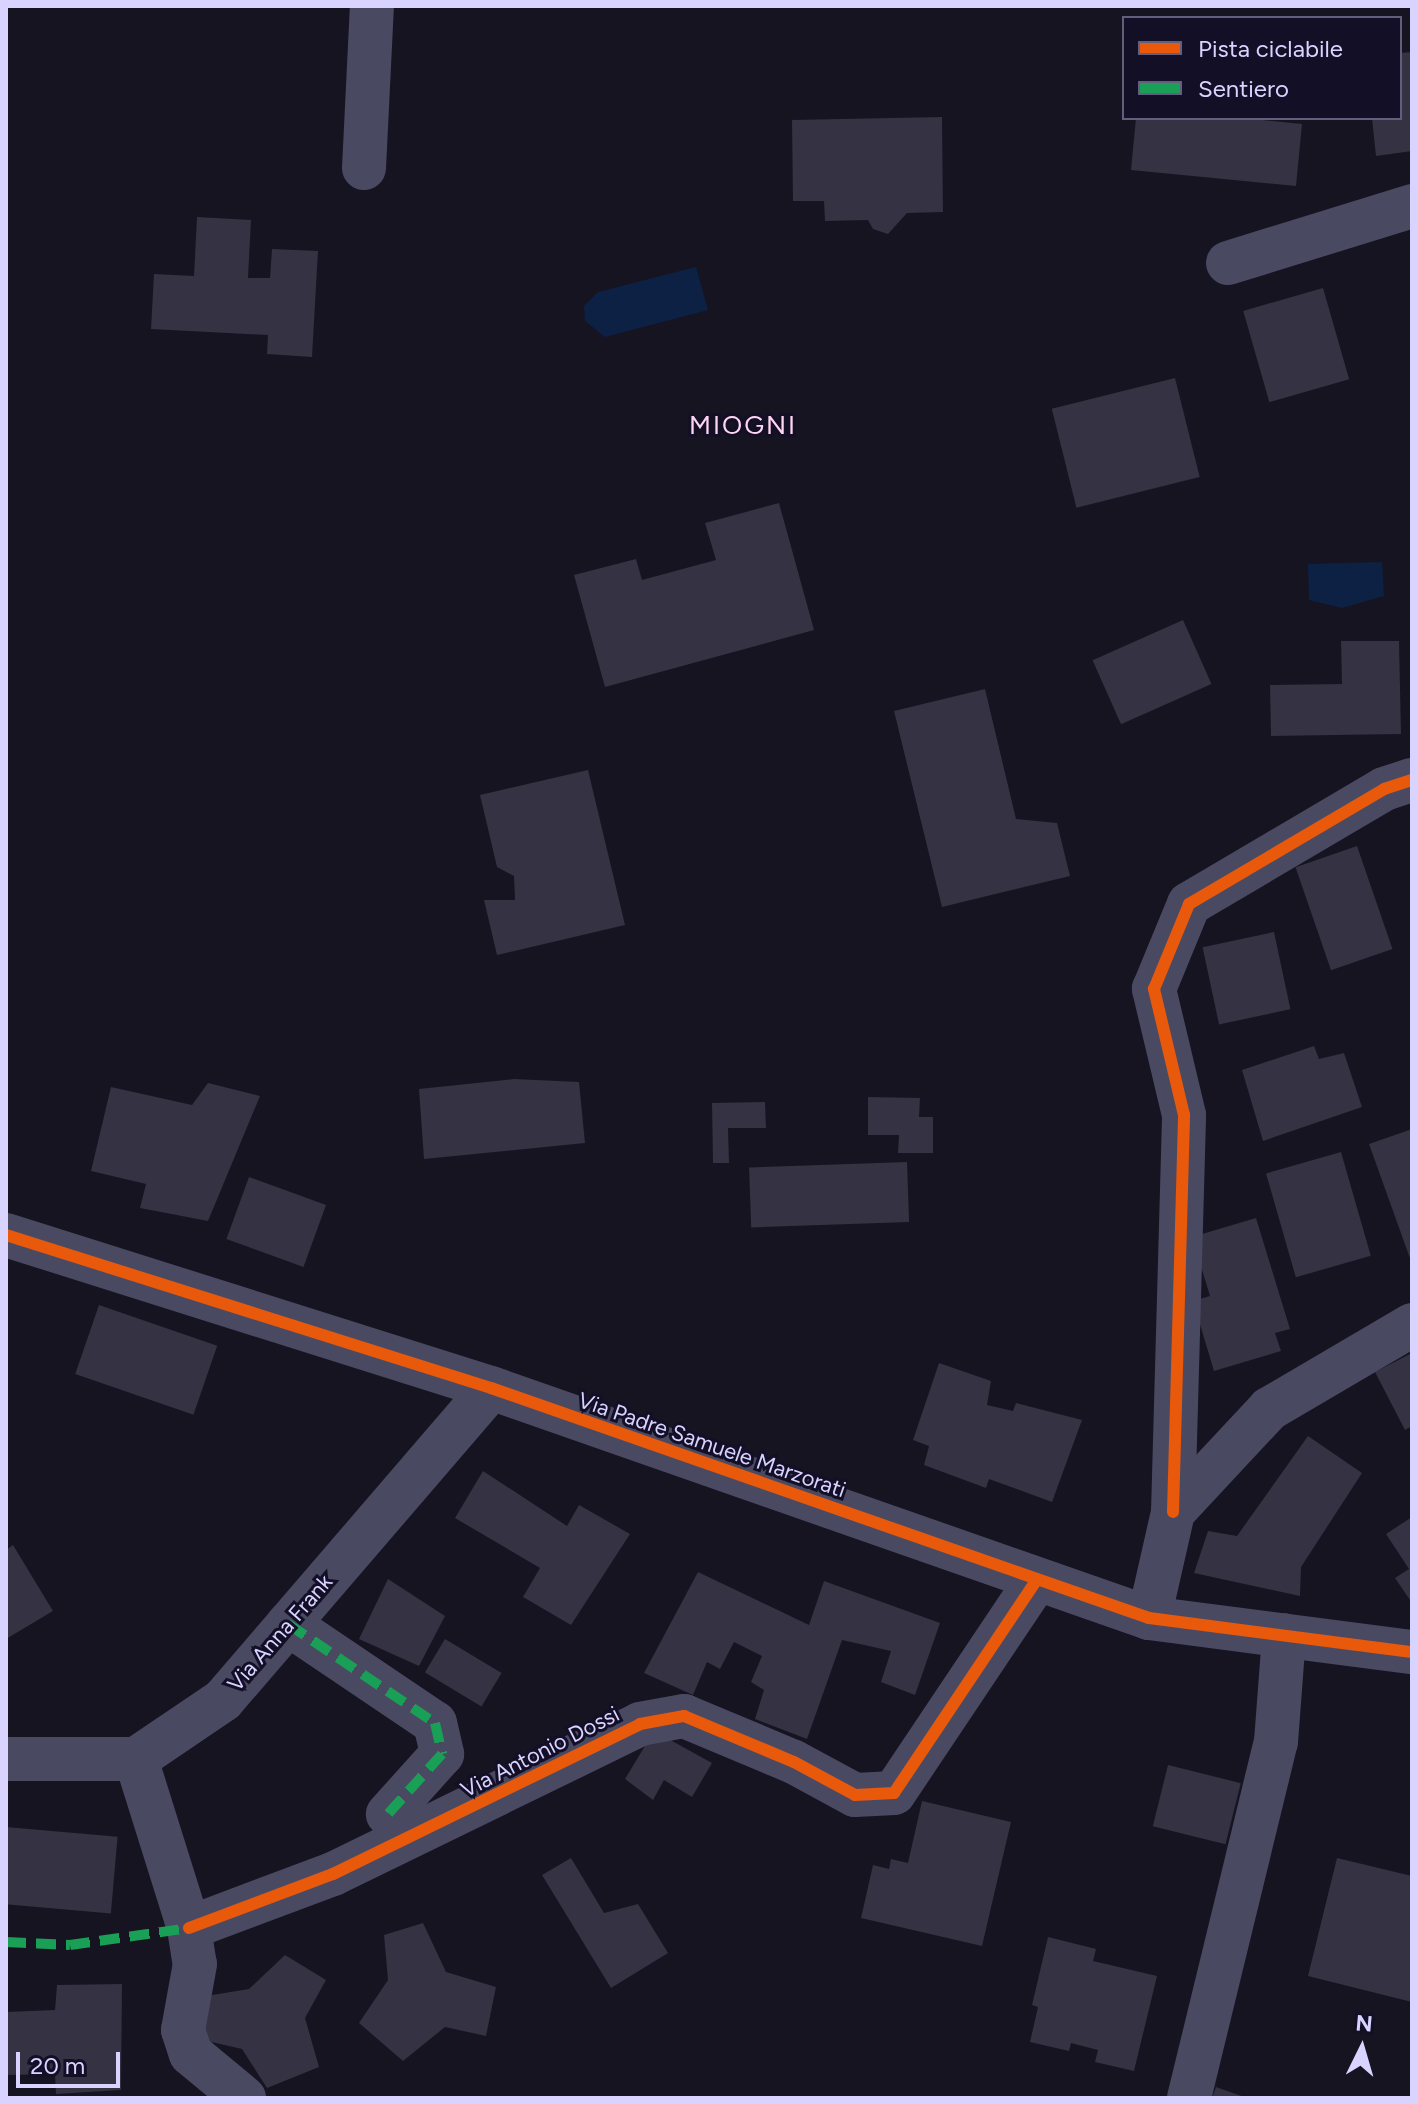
<!DOCTYPE html>
<style>
body{margin:0}
#map{position:relative;width:1418px;height:2104px;overflow:hidden;background:#161421;font-family:Figtree,sans-serif}
div>[style]{position:absolute}
.water>*{inset:0;background:#0d2144}
.building>*{inset:0;background:#343243;transform-origin:0 0}
.minor>*{height:44px;margin:-22px;padding:0 22px;transform-origin:22px;border-radius:22px;background:#4a4962}
.quiet>*{height:10px;margin-top:-5px;transform-origin:0;background:repeating-linear-gradient(90deg,#1a9f57 0 20px,transparent 0 30px)}
.cycleway>*{height:12px;margin:-6px;padding:0 6px;transform-origin:6px;border-radius:6px;background:#e8590c}
span{translate:-50% -50%;white-space:nowrap;text-align:center;line-height:1.15;-webkit-text-stroke:6px #130f26;paint-order:stroke}
.street-label{font-size:22px;color:#d9d4ff}
.quarter-label{font-size:26px;color:#ffd6f0;letter-spacing:2px}
.frame{position:absolute;inset:0;border:8px solid #d9d4ff;pointer-events:none}
.legend{position:absolute;left:1122px;top:16px;width:280px;height:104px;box-sizing:border-box;background:#130f26;border:2px solid #625e7d;margin:0;padding:10px 14px;list-style:none;font-size:24px;color:#d9d4ff}
.legend li{display:flex;align-items:center;gap:16px;height:40px}
.legend b{width:40px;border:2px solid #625e7d}
.north{position:absolute;left:1322px;top:2008px;width:80px;height:80px;-webkit-text-stroke:6px #130f26;paint-order:stroke;rotate:5deg;font-size:22px;font-weight:700;line-height:32px;text-align:center;color:#d9d4ff}
.north::after{content:'';display:block;margin:auto;width:28px;height:36px;background:#d9d4ff;clip-path:polygon(50% 0,100% 100%,50% 72%,0 100%)}
.scale{position:absolute;left:16px;top:2052px;width:104px;height:36px;box-sizing:border-box;border:4px solid #d9d4ff;border-top:0;padding-left:10px;font-size:24px;line-height:28px;white-space:nowrap;color:#d9d4ff;-webkit-text-stroke:6px #130f26;paint-order:stroke}
</style>
<div id="map">
<div class="water">
<i style="clip-path:polygon(696px 267px,708px 310px,605px 337px,585px 321px,584px 306px,598px 292px)"></i>
<i style="clip-path:polygon(1382px 562px,1384px 596px,1342px 608px,1309px 600px,1308px 564px)"></i>
</div>
<div class="building">
<i style="clip-path:polygon(1412px 52px,1412px 151px,1376px 156px,1372px 118px,1400px 118px,1400px 53px)"></i>
<i style="clip-path:polygon(942px 117px,943px 212px,907px 213px,888px 234px,873px 229px,868px 220px,825px 221px,824px 201px,793px 201px,792px 120px)"></i>
<i style="clip-path:polygon(1136px 118px,1243px 118px,1302px 124px,1296px 186px,1131px 170px)"></i>
<i style="clip-path:polygon(197px 217px,251px 220px,248px 278px,270px 278px,272px 249px,318px 251px,312px 357px,267px 354px,268px 335px,151px 329px,154px 274px,194px 276px)"></i>
<i style="left:1323px;top:288px;width:95px;height:83px;rotate:74deg"></i>
<i style="left:1175px;top:378px;width:102px;height:127px;rotate:76deg"></i>
<i style="clip-path:polygon(779px 503px,814px 630px,605px 687px,574px 575px,636px 559px,642px 580px,716px 560px,705px 523px)"></i>
<i style="left:1183px;top:620px;width:70px;height:99px;rotate:66deg"></i>
<i style="clip-path:polygon(1341px 641px,1399px 641px,1401px 734px,1271px 736px,1270px 685px,1342px 684px)"></i>
<i style="clip-path:polygon(985px 689px,1016px 819px,1057px 823px,1070px 876px,942px 907px,894px 711px)"></i>
<i style="clip-path:polygon(588px 770px,625px 925px,497px 955px,484px 900px,515px 900px,514px 876px,497px 867px,480px 795px)"></i>
<i style="left:1357px;top:846px;width:109px;height:65px;rotate:71deg"></i>
<i style="left:1274px;top:932px;width:79px;height:73px;rotate:78deg"></i>
<i style="clip-path:polygon(1314px 1046px,1319px 1059px,1344px 1053px,1362px 1107px,1263px 1141px,1242px 1070px)"></i>
<i style="clip-path:polygon(514px 1079px,579px 1082px,585px 1143px,424px 1159px,419px 1089px)"></i>
<i style="clip-path:polygon(208px 1083px,260px 1096px,208px 1221px,140px 1208px,146px 1184px,91px 1171px,111px 1087px,192px 1105px)"></i>
<i style="clip-path:polygon(868px 1097px,920px 1098px,919px 1117px,933px 1117px,933px 1153px,898px 1153px,899px 1135px,868px 1135px)"></i>
<i style="clip-path:polygon(765px 1102px,766px 1128px,728px 1128px,729px 1163px,713px 1163px,712px 1103px)"></i>
<i style="clip-path:polygon(1412px 1129px,1412px 1264px,1369px 1144px)"></i>
<i style="left:1341px;top:1152px;width:108px;height:78px;rotate:74deg"></i>
<i style="left:907px;top:1162px;width:60px;height:158px;rotate:88deg"></i>
<i style="left:249px;top:1177px;width:82px;height:66px;rotate:20deg"></i>
<i style="clip-path:polygon(1256px 1218px,1290px 1329px,1275px 1333px,1281px 1351px,1214px 1371px,1193px 1301px,1210px 1296px,1192px 1237px)"></i>
<i style="left:99px;top:1305px;width:125px;height:73px;rotate:19deg"></i>
<i style="clip-path:polygon(1412px 1353px,1412px 1426px,1405px 1430px,1375px 1372px)"></i>
<i style="clip-path:polygon(939px 1363px,991px 1381px,987px 1405px,1013px 1411px,1016px 1403px,1082px 1420px,1052px 1502px,989px 1479px,986px 1488px,924px 1465px,929px 1446px,913px 1440px)"></i>
<i style="clip-path:polygon(1308px 1436px,1362px 1473px,1301px 1567px,1300px 1596px,1194px 1573px,1208px 1531px,1237px 1536px)"></i>
<i style="clip-path:polygon(483px 1471px,567px 1526px,579px 1505px,630px 1534px,571px 1625px,523px 1597px,540px 1568px,455px 1518px)"></i>
<i style="clip-path:polygon(1412px 1517px,1412px 1603px,1395px 1578px,1409px 1569px,1386px 1534px)"></i>
<i style="clip-path:polygon(13px 1545px,53px 1611px,6px 1639px,6px 1550px)"></i>
<i style="clip-path:polygon(698px 1572px,809px 1625px,824px 1581px,940px 1623px,915px 1695px,881px 1682px,891px 1651px,842px 1640px,807px 1739px,755px 1719px,764px 1690px,751px 1682px,762px 1656px,734px 1642px,720px 1669px,707px 1662px,693px 1695px,644px 1673px)"></i>
<i style="clip-path:polygon(388px 1579px,445px 1616px,419px 1666px,359px 1639px)"></i>
<i style="left:445px;top:1639px;width:66px;height:39px;rotate:31deg"></i>
<i style="clip-path:polygon(654px 1731px,712px 1763px,692px 1797px,664px 1780px,653px 1800px,625px 1779px)"></i>
<i style="left:1168px;top:1765px;width:75px;height:63px;rotate:14deg"></i>
<i style="clip-path:polygon(922px 1801px,1011px 1822px,982px 1946px,861px 1918px,873px 1865px,889px 1869px,891px 1859px,908px 1863px)"></i>
<i style="left:6px;top:1827px;width:112px;height:77px;rotate:5deg"></i>
<i style="clip-path:polygon(571px 1858px,604px 1913px,638px 1904px,668px 1953px,611px 1988px,542px 1875px)"></i>
<i style="clip-path:polygon(1337px 1858px,1412px 1876px,1412px 2002px,1308px 1976px)"></i>
<i style="clip-path:polygon(423px 1923px,446px 1972px,496px 1987px,486px 2036px,445px 2027px,403px 2061px,359px 2023px,388px 1980px,384px 1935px)"></i>
<i style="clip-path:polygon(1048px 1937px,1096px 1949px,1093px 1961px,1157px 1976px,1134px 2071px,1095px 2062px,1098px 2050px,1071px 2043px,1069px 2051px,1030px 2042px,1038px 2007px,1032px 2005px)"></i>
<i style="clip-path:polygon(285px 1955px,326px 1980px,305px 2018px,319px 2067px,267px 2088px,242px 2049px,194px 2038px,200px 1997px,249px 1989px)"></i>
<i style="clip-path:polygon(122px 1984px,121px 2090px,56px 2094px,55px 2074px,6px 2075px,6px 2012px,55px 2010px,57px 1985px)"></i>
<i style="clip-path:polygon(1216px 2087px,1247px 2098px,1212px 2098px)"></i>
</div>
<div class="minor">
<i style="left:364px;top:168px;width:162px;rotate:-87.2deg"></i>
<i style="left:1228px;top:263px;width:193px;rotate:-17.2deg"></i>
<i style="left:6px;top:1235px;width:509px;rotate:17.51deg"></i>
<i style="left:491px;top:1388px;width:697px;rotate:19.27deg"></i>
<i style="left:1149px;top:1618px;width:265px;rotate:7.4deg"></i>
<i style="left:1173px;top:1512px;width:397px;rotate:-88.4deg"></i>
<i style="left:1184px;top:1115px;width:130px;rotate:-103.4deg"></i>
<i style="left:1154px;top:989px;width:92px;rotate:-67.6deg"></i>
<i style="left:1189px;top:904px;width:226px;rotate:-30.5deg"></i>
<i style="left:1384px;top:789px;width:29px;rotate:-18deg"></i>
<i style="left:1149px;top:1618px;width:109px;rotate:-77.2deg"></i>
<i style="left:1173px;top:1512px;width:141px;rotate:-47deg"></i>
<i style="left:1269px;top:1409px;width:166px;rotate:-30.4deg"></i>
<i style="left:288px;top:1624px;width:177px;rotate:34deg"></i>
<i style="left:435px;top:1723px;width:32px;rotate:77deg"></i>
<i style="left:442px;top:1754px;width:81px;rotate:132deg"></i>
<i style="left:6px;top:1759px;width:130px"></i>
<i style="left:136px;top:1759px;width:105px;rotate:-34.1deg"></i>
<i style="left:223px;top:1700px;width:411px;rotate:-49.3deg"></i>
<i style="left:136px;top:1759px;width:177px;rotate:72.6deg"></i>
<i style="left:189px;top:1928px;width:36px;rotate:81deg"></i>
<i style="left:195px;top:1964px;width:67px;rotate:100.3deg"></i>
<i style="left:183px;top:2030px;width:25px;rotate:72deg"></i>
<i style="left:191px;top:2054px;width:69px;rotate:39.7deg"></i>
<i style="left:189px;top:1928px;width:154px;rotate:-20.6deg"></i>
<i style="left:333px;top:1874px;width:342px;rotate:-26deg"></i>
<i style="left:640px;top:1724px;width:45px;rotate:-10.3deg"></i>
<i style="left:684px;top:1716px;width:119px;rotate:22.7deg"></i>
<i style="left:794px;top:1762px;width:69px;rotate:28.4deg"></i>
<i style="left:855px;top:1795px;width:39px;rotate:-3deg"></i>
<i style="left:894px;top:1793px;width:257px;rotate:-56.2deg"></i>
<i style="left:1189px;top:2098px;width:366px;rotate:-76.3deg"></i>
<i style="left:1276px;top:1742px;width:107px;rotate:-85.7deg"></i>
</div>
<div class="quiet">
<i style="left:288px;top:1624px;width:177px;rotate:34deg"></i>
<i style="left:435px;top:1723px;width:32px;rotate:77deg"></i>
<i style="left:442px;top:1754px;width:81px;rotate:132deg"></i>
<i style="left:6px;top:1942px;width:64px;rotate:2.7deg"></i>
<i style="left:70px;top:1945px;width:120px;rotate:-8.1deg"></i>
</div>
<div class="cycleway">
<i style="left:6px;top:1235px;width:509px;rotate:17.51deg"></i>
<i style="left:491px;top:1388px;width:697px;rotate:19.27deg"></i>
<i style="left:1149px;top:1618px;width:265px;rotate:7.4deg"></i>
<i style="left:1173px;top:1512px;width:397px;rotate:-88.4deg"></i>
<i style="left:1184px;top:1115px;width:130px;rotate:-103.4deg"></i>
<i style="left:1154px;top:989px;width:92px;rotate:-67.6deg"></i>
<i style="left:1189px;top:904px;width:226px;rotate:-30.5deg"></i>
<i style="left:1384px;top:789px;width:29px;rotate:-18deg"></i>
<i style="left:189px;top:1928px;width:154px;rotate:-20.6deg"></i>
<i style="left:333px;top:1874px;width:342px;rotate:-26deg"></i>
<i style="left:640px;top:1724px;width:45px;rotate:-10.3deg"></i>
<i style="left:684px;top:1716px;width:119px;rotate:22.7deg"></i>
<i style="left:794px;top:1762px;width:69px;rotate:28.4deg"></i>
<i style="left:855px;top:1795px;width:39px;rotate:-3deg"></i>
<i style="left:894px;top:1793px;width:257px;rotate:-56.2deg"></i>
</div>
<div class="street-label">
<span style="left:712px;top:1445px;rotate:19deg">Via Padre Samuele Marzorati</span>
<span style="left:280px;top:1633px;rotate:-49deg">Via Anna Frank</span>
<span style="left:540px;top:1752px;rotate:-27deg">Via Antonio Dossi</span>
</div>
<div class="quarter-label">
<span style="left:743px;top:426px">MIOGNI</span>
</div>
<div class="frame"></div>
<ul class="legend">
<li><b style="height:10px;background:#e8590c"></b>Pista ciclabile</li>
<li><b style="height:10px;background:#1a9f57"></b>Sentiero</li>
</ul>
<div class="north">N</div>
<div class="scale">20 m</div>
</div>
